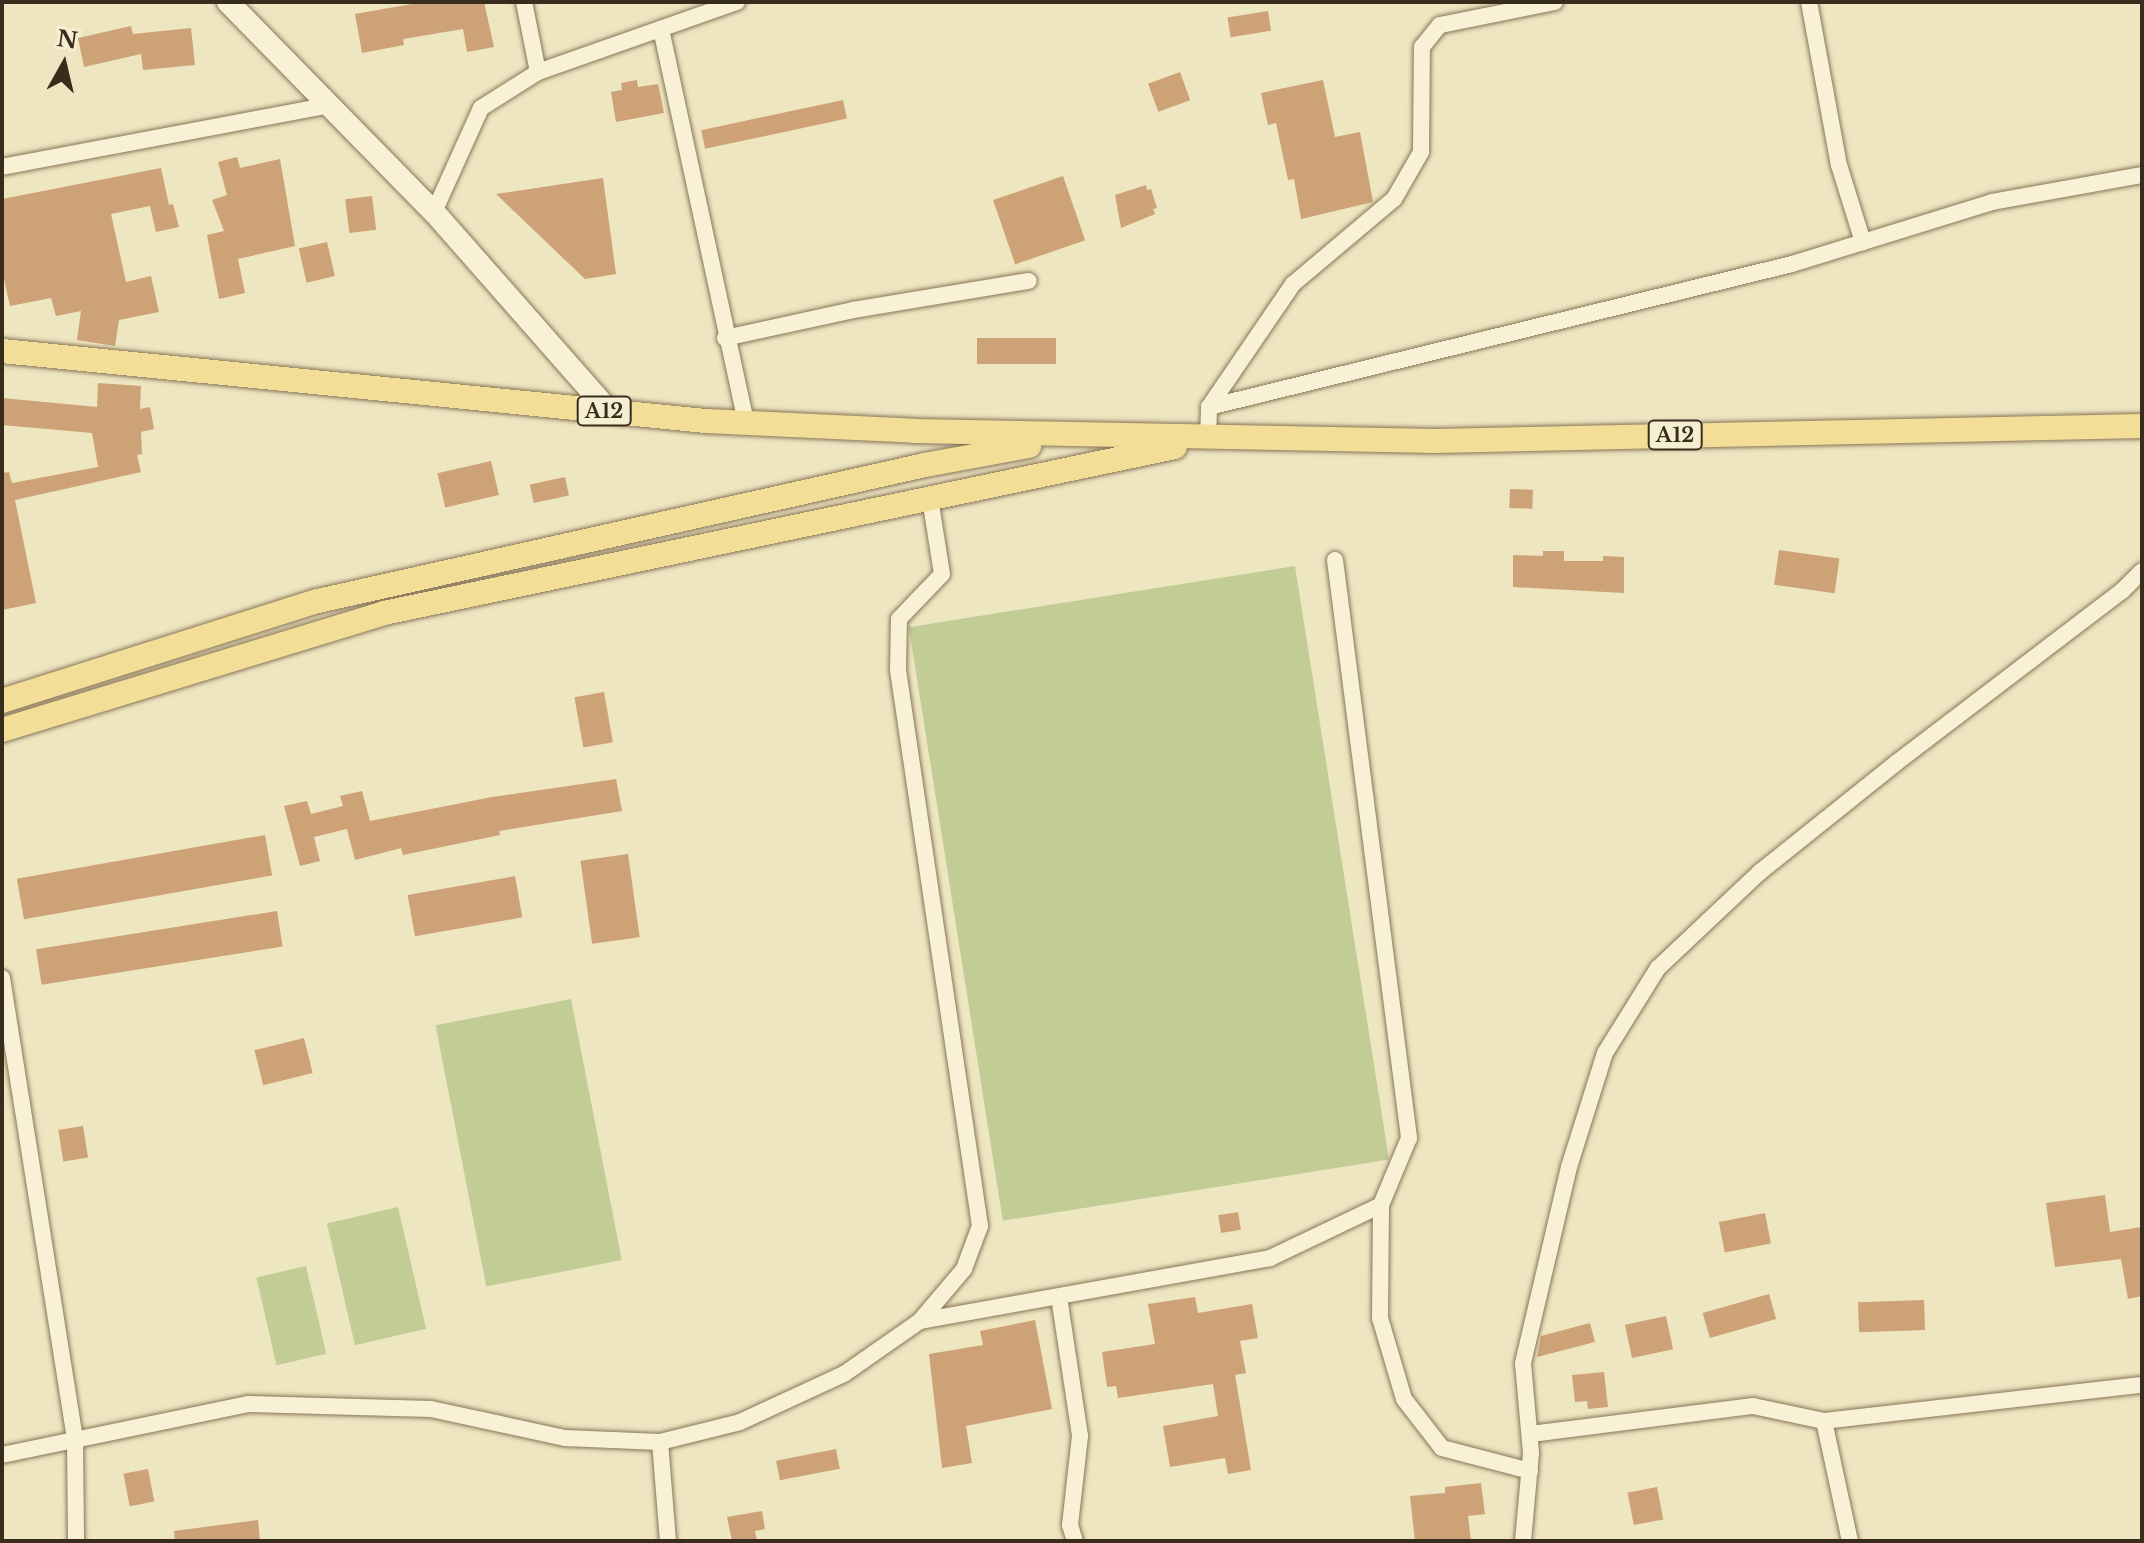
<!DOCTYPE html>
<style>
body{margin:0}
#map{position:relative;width:2144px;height:1543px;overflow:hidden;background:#eee5c1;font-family:"Libre Baskerville",serif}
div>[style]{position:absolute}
.green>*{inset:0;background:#c1cd95;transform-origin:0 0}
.building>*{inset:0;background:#cda276;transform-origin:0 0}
.roads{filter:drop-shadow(0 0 2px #887658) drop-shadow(0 0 2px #887658)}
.street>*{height:16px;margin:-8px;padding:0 8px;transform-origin:8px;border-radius:8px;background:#f9f1d5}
.secondary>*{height:22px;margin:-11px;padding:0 11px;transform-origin:11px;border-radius:11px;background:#f9f1d5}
.primary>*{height:24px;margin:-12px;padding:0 12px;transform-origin:12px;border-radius:12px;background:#f3de98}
span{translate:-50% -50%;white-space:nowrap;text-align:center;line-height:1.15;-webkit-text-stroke:6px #f6eed1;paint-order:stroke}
.shield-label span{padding:2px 6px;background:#f6eed1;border:2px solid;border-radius:6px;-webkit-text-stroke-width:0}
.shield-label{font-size:20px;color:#382c1d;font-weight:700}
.frame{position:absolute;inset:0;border:4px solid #382c1d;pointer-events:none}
.north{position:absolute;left:24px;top:24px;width:80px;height:80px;-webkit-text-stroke:6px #f6eed1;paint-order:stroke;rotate:8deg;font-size:22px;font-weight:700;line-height:32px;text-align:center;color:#382c1d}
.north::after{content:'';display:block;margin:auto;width:28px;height:36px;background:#382c1d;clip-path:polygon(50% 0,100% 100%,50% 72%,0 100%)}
</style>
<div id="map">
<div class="green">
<i style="left:1295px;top:566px;width:601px;height:391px;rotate:81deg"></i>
<i style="left:571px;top:999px;width:266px;height:138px;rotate:79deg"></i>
<i style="left:398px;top:1207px;width:125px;height:73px;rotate:77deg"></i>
<i style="left:306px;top:1266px;width:90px;height:51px;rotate:77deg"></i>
</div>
<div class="building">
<i style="clip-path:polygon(423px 2px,484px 2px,494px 47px,467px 52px,463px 29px,403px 39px,404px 45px,362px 53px,355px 14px)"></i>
<i style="left:1268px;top:11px;width:20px;height:41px;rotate:81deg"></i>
<i style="clip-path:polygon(131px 26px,133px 34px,191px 28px,195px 65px,143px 70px,141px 54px,84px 67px,78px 38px)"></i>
<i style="left:1180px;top:72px;width:30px;height:34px;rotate:70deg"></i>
<i style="clip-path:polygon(637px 80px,638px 87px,658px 84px,664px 113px,616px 122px,611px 92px,622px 90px,621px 83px)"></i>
<i style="clip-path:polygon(1323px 80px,1335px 137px,1360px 132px,1373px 202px,1301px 219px,1294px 179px,1288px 180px,1276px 123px,1268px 125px,1261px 93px)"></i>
<i style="left:843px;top:100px;width:19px;height:145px;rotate:78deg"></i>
<i style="clip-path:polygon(237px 157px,240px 168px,280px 159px,295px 246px,238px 259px,245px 293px,219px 299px,207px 235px,224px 231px,212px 200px,227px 195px,218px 162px)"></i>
<i style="clip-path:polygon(161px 168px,169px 205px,173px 204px,179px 227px,156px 232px,150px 206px,111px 214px,126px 282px,151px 276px,159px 312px,119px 320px,115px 346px,77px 340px,81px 311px,56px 316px,51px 298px,10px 306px,2px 270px,2px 199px)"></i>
<i style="left:1063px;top:176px;width:68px;height:74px;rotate:71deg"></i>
<i style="clip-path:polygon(603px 178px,616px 274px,585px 279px,496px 194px)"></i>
<i style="clip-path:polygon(1146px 185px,1147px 190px,1151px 189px,1157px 208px,1153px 209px,1155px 214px,1121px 228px,1115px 195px)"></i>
<i style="left:372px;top:196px;width:34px;height:27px;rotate:83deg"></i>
<i style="left:327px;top:242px;width:35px;height:29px;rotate:77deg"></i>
<i style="left:977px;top:338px;width:79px;height:26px"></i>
<i style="clip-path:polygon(98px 383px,141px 386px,140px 409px,150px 407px,154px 429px,141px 432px,142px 454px,137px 455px,141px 472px,15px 500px,36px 603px,2px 610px,2px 473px,9px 472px,12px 483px,98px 467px,92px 433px,2px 425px,2px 398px,97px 407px)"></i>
<i style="left:491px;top:461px;width:35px;height:55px;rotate:77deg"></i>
<i style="left:565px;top:477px;width:19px;height:36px;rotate:78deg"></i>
<i style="left:1510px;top:489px;width:23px;height:19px;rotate:2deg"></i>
<i style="left:1779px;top:550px;width:61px;height:35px;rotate:8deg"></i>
<i style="clip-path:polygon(1543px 551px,1564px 551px,1564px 561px,1603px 561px,1603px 556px,1624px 557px,1624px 593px,1513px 587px,1513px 555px,1543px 556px)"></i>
<i style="left:604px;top:692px;width:51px;height:30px;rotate:80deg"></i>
<i style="clip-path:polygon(616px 779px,622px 811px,499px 831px,500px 835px,403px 855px,401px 848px,355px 860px,347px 829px,314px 837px,320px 861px,300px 866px,284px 806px,307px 801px,311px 814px,343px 806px,340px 796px,362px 791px,370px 821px,492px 797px)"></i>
<i style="left:265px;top:835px;width:41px;height:252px;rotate:80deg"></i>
<i style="left:628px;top:854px;width:84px;height:48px;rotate:82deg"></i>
<i style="left:515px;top:876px;width:42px;height:109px;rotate:80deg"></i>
<i style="left:277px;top:911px;width:36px;height:244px;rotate:81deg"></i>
<i style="left:304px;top:1038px;width:36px;height:51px;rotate:76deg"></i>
<i style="left:83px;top:1126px;width:32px;height:25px;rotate:81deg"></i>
<i style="clip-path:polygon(2105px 1195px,2110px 1232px,2142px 1227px,2142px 1296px,2128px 1299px,2121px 1259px,2055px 1267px,2046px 1203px)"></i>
<i style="left:1238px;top:1212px;width:18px;height:20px;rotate:81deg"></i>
<i style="left:1765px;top:1213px;width:31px;height:47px;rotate:79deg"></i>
<i style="left:1769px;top:1294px;width:26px;height:69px;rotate:74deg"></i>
<i style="clip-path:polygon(1195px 1297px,1198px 1313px,1252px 1304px,1258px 1338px,1240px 1341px,1246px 1373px,1235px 1375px,1251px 1470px,1228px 1474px,1225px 1458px,1170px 1467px,1163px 1426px,1218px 1416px,1213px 1384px,1118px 1398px,1116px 1386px,1107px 1387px,1102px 1352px,1155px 1344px,1148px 1304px)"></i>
<i style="left:1924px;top:1300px;width:30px;height:66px;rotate:88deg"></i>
<i style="left:1666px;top:1316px;width:34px;height:42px;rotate:78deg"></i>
<i style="clip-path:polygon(1035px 1320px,1052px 1409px,966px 1426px,972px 1463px,942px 1468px,929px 1354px,983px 1345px,980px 1331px)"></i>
<i style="clip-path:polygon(1590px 1323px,1595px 1342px,1537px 1357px,1541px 1336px)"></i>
<i style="clip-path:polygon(1604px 1372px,1608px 1407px,1588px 1409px,1587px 1401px,1575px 1402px,1572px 1375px)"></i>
<i style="left:836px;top:1449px;width:20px;height:61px;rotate:79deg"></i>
<i style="left:148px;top:1469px;width:33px;height:25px;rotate:79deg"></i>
<i style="clip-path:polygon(1481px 1483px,1485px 1514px,1468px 1516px,1471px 1541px,1415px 1541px,1410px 1496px,1445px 1493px,1445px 1487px)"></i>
<i style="left:1657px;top:1487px;width:33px;height:30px;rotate:79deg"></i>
<i style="clip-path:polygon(762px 1511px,765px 1529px,755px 1531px,757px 1541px,732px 1541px,727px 1517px)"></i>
<i style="clip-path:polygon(258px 1520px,260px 1541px,175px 1541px,174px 1531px)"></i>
</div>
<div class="roads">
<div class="street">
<i style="left:524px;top:2px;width:71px;rotate:78.7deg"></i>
<i style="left:1809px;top:2px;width:166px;rotate:79.6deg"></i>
<i style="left:1839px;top:165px;width:81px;rotate:72.7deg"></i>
<i style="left:661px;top:29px;width:403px;rotate:77.8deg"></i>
<i style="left:2px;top:167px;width:335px;rotate:-10.7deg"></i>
<i style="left:434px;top:212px;width:114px;rotate:-65.7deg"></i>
<i style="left:481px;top:108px;width:67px;rotate:-32.3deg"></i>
<i style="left:538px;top:72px;width:211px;rotate:-19.4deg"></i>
<i style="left:725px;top:338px;width:131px;rotate:-12.3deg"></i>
<i style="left:853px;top:310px;width:178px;rotate:-9.4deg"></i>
<i style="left:1209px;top:407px;width:149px;rotate:-55.7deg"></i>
<i style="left:1293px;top:284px;width:132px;rotate:-40.1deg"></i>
<i style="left:1394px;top:199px;width:54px;rotate:-60.1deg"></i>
<i style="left:1421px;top:152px;width:105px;rotate:-89.5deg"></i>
<i style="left:1422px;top:47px;width:28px;rotate:-51deg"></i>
<i style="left:1440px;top:25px;width:117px;rotate:-11.3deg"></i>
<i style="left:1208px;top:439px;width:32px;rotate:-88deg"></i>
<i style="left:1209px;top:407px;width:600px;rotate:-13.78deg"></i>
<i style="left:1792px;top:264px;width:209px;rotate:-17.2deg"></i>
<i style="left:1992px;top:202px;width:152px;rotate:-10.2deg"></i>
<i style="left:1335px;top:560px;width:583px;rotate:82.7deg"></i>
<i style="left:1409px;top:1138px;width:73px;rotate:112.7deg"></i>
<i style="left:1381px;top:1205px;width:113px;rotate:90.5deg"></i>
<i style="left:1380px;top:1318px;width:84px;rotate:73.5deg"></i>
<i style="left:1404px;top:1399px;width:62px;rotate:52.2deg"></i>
<i style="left:1442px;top:1448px;width:91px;rotate:14.6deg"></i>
<i style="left:2px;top:978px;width:469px;rotate:81deg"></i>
<i style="left:75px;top:1441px;width:100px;rotate:89.4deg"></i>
<i style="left:1059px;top:1297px;width:141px;rotate:81.4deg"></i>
<i style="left:1080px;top:1436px;width:90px;rotate:96.4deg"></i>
<i style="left:1070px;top:1525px;width:17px;rotate:73deg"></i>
<i style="left:920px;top:1321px;width:356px;rotate:-10.2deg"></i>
<i style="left:1270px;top:1258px;width:123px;rotate:-25.5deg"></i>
<i style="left:1824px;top:1421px;width:123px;rotate:77.8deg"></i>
<i style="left:1531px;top:1434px;width:224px;rotate:-7.2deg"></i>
<i style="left:1753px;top:1406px;width:73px;rotate:11.9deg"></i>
<i style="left:1824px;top:1421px;width:320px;rotate:-6.5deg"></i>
<i style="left:660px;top:1442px;width:99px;rotate:85.4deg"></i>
<i style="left:2px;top:1455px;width:252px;rotate:-11.7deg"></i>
<i style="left:249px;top:1404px;width:182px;rotate:1.6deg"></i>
<i style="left:431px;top:1409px;width:137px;rotate:12.2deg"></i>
<i style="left:565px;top:1438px;width:95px;rotate:2.4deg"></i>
<i style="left:660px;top:1442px;width:82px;rotate:-14deg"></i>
<i style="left:740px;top:1422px;width:115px;rotate:-24.8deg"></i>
<i style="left:844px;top:1374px;width:93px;rotate:-34.9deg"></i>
<i style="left:920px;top:1321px;width:68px;rotate:-49.8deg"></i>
<i style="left:964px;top:1269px;width:46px;rotate:-69.6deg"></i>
<i style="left:980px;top:1226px;width:562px;rotate:-98.39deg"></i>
<i style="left:898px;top:670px;width:51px;rotate:-88.9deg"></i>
<i style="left:899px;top:619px;width:62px;rotate:-46.3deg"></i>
<i style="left:942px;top:574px;width:77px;rotate:-99deg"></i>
<i style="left:1523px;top:1541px;width:88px;rotate:-84.8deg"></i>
<i style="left:1531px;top:1453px;width:90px;rotate:-95.1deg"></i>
<i style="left:1523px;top:1363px;width:201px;rotate:-76.8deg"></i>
<i style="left:1569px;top:1167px;width:120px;rotate:-72.5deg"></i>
<i style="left:1605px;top:1053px;width:100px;rotate:-58.1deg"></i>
<i style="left:1658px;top:968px;width:140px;rotate:-43.3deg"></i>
<i style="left:1760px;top:872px;width:174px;rotate:-38.7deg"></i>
<i style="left:1896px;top:763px;width:284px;rotate:-37.3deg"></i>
<i style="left:2122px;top:591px;width:28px;rotate:-45deg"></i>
</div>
<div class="secondary">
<i style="left:228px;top:2px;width:294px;rotate:45.6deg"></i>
<i style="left:434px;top:212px;width:266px;rotate:48.7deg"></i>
</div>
<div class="primary">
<i style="left:2px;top:351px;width:707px;rotate:5.68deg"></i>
<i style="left:706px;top:421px;width:209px;rotate:2.7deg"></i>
<i style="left:915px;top:431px;width:520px;rotate:1.1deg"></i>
<i style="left:1435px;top:441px;width:707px;rotate:-1.22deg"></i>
<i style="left:2px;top:701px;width:331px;rotate:-17.6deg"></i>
<i style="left:318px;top:601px;width:622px;rotate:-12.63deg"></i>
<i style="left:925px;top:465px;width:106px;rotate:-10.4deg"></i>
<i style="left:2px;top:730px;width:400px;rotate:-17deg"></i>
<i style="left:384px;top:613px;width:808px;rotate:-11.85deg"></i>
</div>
</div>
<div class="shield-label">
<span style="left:604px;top:411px">A12</span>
<span style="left:1675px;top:435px">A12</span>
</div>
<div class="frame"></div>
<div class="north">N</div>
</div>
